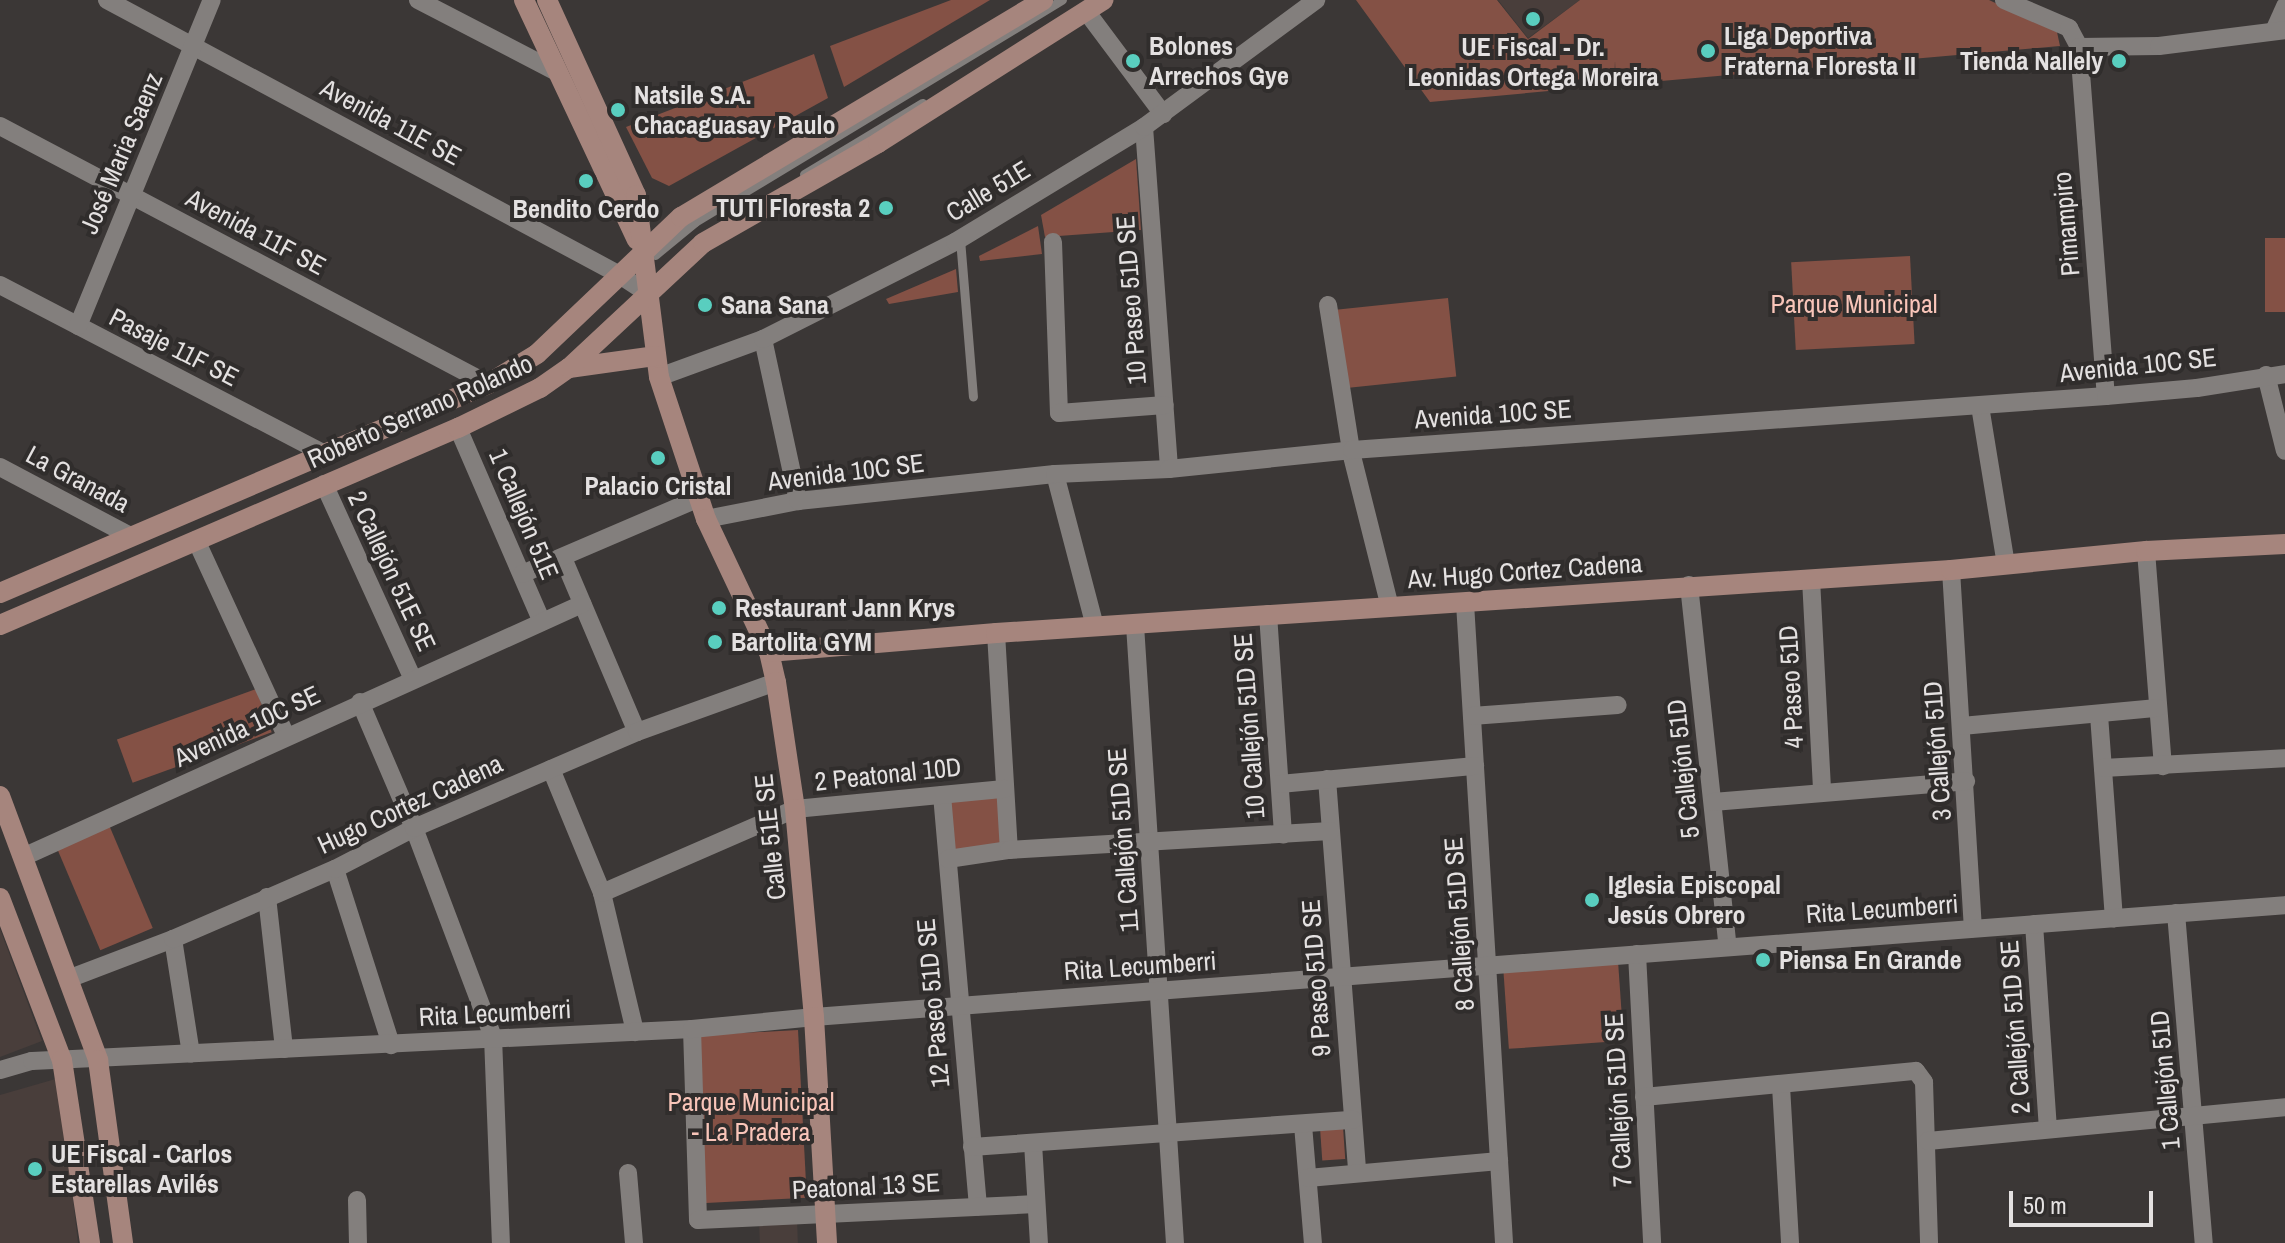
<!DOCTYPE html>
<meta charset="utf-8">
<style>
body{margin:0}
#map{position:relative;width:2285px;height:1243px;overflow:hidden;background:#3b3736;font-family:"Archivo Narrow",sans-serif}
div>[style]{position:absolute}
.built>*{inset:0;background:#493e3b;transform-origin:0 0}
.green>*{inset:0;background:#845145;transform-origin:0 0}
.lane>*{height:9px;margin:-4.5px;padding:0 4.5px;transform-origin:4.5px;border-radius:4.5px;background:#837f7d}
.street>*{height:18px;margin:-9px;padding:0 9px;transform-origin:9px;border-radius:9px;background:#837f7d}
.secondary>*{height:20px;margin:-10px;padding:0 10px;transform-origin:10px;border-radius:10px;background:#a6857d}
.dots>*{width:22px;height:22px;translate:-50% -50%;box-sizing:border-box;border:4px solid #302d2c;border-radius:50%}
span{translate:-50% -50%;white-space:nowrap;text-align:center;line-height:1.15;-webkit-text-stroke:8px #302d2c;paint-order:stroke}
.poi-label{font-size:26px;color:#e4e1e1;font-weight:700}
.left{translate:0 -50%;text-align:left}
.right{translate:-100% -50%;text-align:right}
.street-label{font-size:26px;color:#e4e1e1}
.park-label{font-size:26px;color:#f9c5b9}
.scale{position:absolute;left:2009px;top:1191px;width:144px;height:36px;box-sizing:border-box;border:4px solid #e4e1e1;border-top:0;padding-left:10px;font-size:24px;line-height:28px;white-space:nowrap;color:#e4e1e1;-webkit-text-stroke:6px #302d2c;paint-order:stroke}
</style>
<div id="map">
<div class="built">
<i style="clip-path:polygon(1498px 0,1580px 0,1528px 38px)"></i>
<i style="clip-path:polygon(0 929px,42px 1041px,0 1057px)"></i>
<i style="clip-path:polygon(59px 1078px,78px 1243px,0 1243px,0 1095px)"></i>
<i style="left:797px;top:1218px;width:25px;height:38px;rotate:88deg"></i>
</div>
<div class="green">
<i style="clip-path:polygon(951px 0,990px 0,844px 87px,830px 46px)"></i>
<i style="clip-path:polygon(1356px 0,1497px 0,1528px 39px,1580px 0,1989px 0,2057px 32px,2060px 46px,1616px 85px,1615px 61px,1614px 85px,1430px 102px)"></i>
<i style="clip-path:polygon(814px 54px,828px 98px,669px 186px,652px 178px,626px 127px)"></i>
<i style="clip-path:polygon(1136px 159px,1141px 230px,1045px 237px,1041px 215px)"></i>
<i style="clip-path:polygon(1038px 226px,1042px 254px,980px 261px,979px 256px)"></i>
<i style="left:2285px;top:238px;width:74px;height:20px;rotate:90deg"></i>
<i style="left:1910px;top:256px;width:88px;height:119px;rotate:87deg"></i>
<i style="clip-path:polygon(956px 269px,958px 292px,889px 304px,886px 299px)"></i>
<i style="left:1448px;top:298px;width:79px;height:115px;rotate:84deg"></i>
<i style="left:256px;top:689px;width:46px;height:148px;rotate:70deg"></i>
<i style="left:1004px;top:789px;width:61px;height:62px;rotate:85deg"></i>
<i style="left:109px;top:825px;width:112px;height:57px;rotate:67deg"></i>
<i style="left:1618px;top:961px;width:80px;height:115px;rotate:86deg"></i>
<i style="left:798px;top:1030px;width:168px;height:101px;rotate:87deg"></i>
<i style="left:1343px;top:1127px;width:32px;height:23px;rotate:86deg"></i>
</div>
<div class="lane">
<i style="left:804px;top:174px;width:138px;rotate:-31deg"></i>
<i style="left:960px;top:239px;width:158px;rotate:85.3deg"></i>
<i style="left:655px;top:255px;width:52px;rotate:-39.5deg"></i>
<i style="left:695px;top:222px;width:429px;rotate:-31.2deg"></i>
</div>
<div class="street">
<i style="left:107px;top:0;width:580px;rotate:28.2deg"></i>
<i style="left:618px;top:274px;width:37px;rotate:33deg"></i>
<i style="left:418px;top:0;width:159px;rotate:27.4deg"></i>
<i style="left:2004px;top:0;width:71px;rotate:23.3deg"></i>
<i style="left:2069px;top:28px;width:21px;rotate:62deg"></i>
<i style="left:2079px;top:47px;width:350px;rotate:85.6deg"></i>
<i style="left:1086px;top:11px;width:129px;rotate:53.2deg"></i>
<i style="left:2274px;top:31px;width:27px;rotate:-66deg"></i>
<i style="left:2079px;top:47px;width:80px;rotate:-0.7deg"></i>
<i style="left:2159px;top:46px;width:127px;rotate:-7.2deg"></i>
<i style="left:0;top:126px;width:552px;rotate:27.86deg"></i>
<i style="left:1144px;top:127px;width:343px;rotate:85.8deg"></i>
<i style="left:1053px;top:242px;width:171px;rotate:88deg"></i>
<i style="left:1059px;top:413px;width:106px;rotate:-4.3deg"></i>
<i style="left:0;top:285px;width:365px;rotate:27.5deg"></i>
<i style="left:1328px;top:305px;width:153px;rotate:81deg"></i>
<i style="left:1352px;top:456px;width:156px;rotate:75.9deg"></i>
<i style="left:78px;top:326px;width:352px;rotate:-67.7deg"></i>
<i style="left:763px;top:339px;width:166px;rotate:77.8deg"></i>
<i style="left:2266px;top:375px;width:78px;rotate:76deg"></i>
<i style="left:659px;top:377px;width:111px;rotate:-20.1deg"></i>
<i style="left:763px;top:339px;width:215px;rotate:-26.8deg"></i>
<i style="left:955px;top:242px;width:221px;rotate:-31.3deg"></i>
<i style="left:1144px;top:127px;width:214px;rotate:-36.4deg"></i>
<i style="left:1980px;top:406px;width:161px;rotate:80.7deg"></i>
<i style="left:458px;top:428px;width:211px;rotate:66.6deg"></i>
<i style="left:0;top:467px;width:149px;rotate:27.9deg"></i>
<i style="left:1055px;top:474px;width:157px;rotate:75.3deg"></i>
<i style="left:324px;top:484px;width:214px;rotate:65.5deg"></i>
<i style="left:706px;top:519px;width:94px;rotate:-11.1deg"></i>
<i style="left:798px;top:501px;width:258px;rotate:-6deg"></i>
<i style="left:1055px;top:474px;width:114px;rotate:-2.5deg"></i>
<i style="left:1169px;top:469px;width:184px;rotate:-5.9deg"></i>
<i style="left:1352px;top:450px;width:756px;rotate:-4.1deg"></i>
<i style="left:2106px;top:396px;width:91px;rotate:-5deg"></i>
<i style="left:2197px;top:388px;width:89px;rotate:-9deg"></i>
<i style="left:196px;top:540px;width:216px;rotate:65.3deg"></i>
<i style="left:2146px;top:551px;width:216px;rotate:85.5deg"></i>
<i style="left:563px;top:558px;width:189px;rotate:67deg"></i>
<i style="left:1951px;top:570px;width:359px;rotate:86.5deg"></i>
<i style="left:522px;top:574px;width:193px;rotate:-23.2deg"></i>
<i style="left:1811px;top:579px;width:213px;rotate:87deg"></i>
<i style="left:1689px;top:585px;width:364px;rotate:83.9deg"></i>
<i style="left:1465px;top:603px;width:641px;rotate:86.51deg"></i>
<i style="left:1268px;top:614px;width:221px;rotate:86.1deg"></i>
<i style="left:1135px;top:625px;width:619px;rotate:86.3deg"></i>
<i style="left:996px;top:633px;width:217px;rotate:86.6deg"></i>
<i style="left:360px;top:702px;width:137px;rotate:66.8deg"></i>
<i style="left:414px;top:828px;width:223px;rotate:69.3deg"></i>
<i style="left:493px;top:1037px;width:206px;rotate:87.8deg"></i>
<i style="left:2099px;top:715px;width:204px;rotate:85.8deg"></i>
<i style="left:1472px;top:716px;width:146px;rotate:-4.3deg"></i>
<i style="left:1962px;top:726px;width:196px;rotate:-5.3deg"></i>
<i style="left:2103px;top:768px;width:182px;rotate:-3.1deg"></i>
<i style="left:551px;top:769px;width:134px;rotate:67.6deg"></i>
<i style="left:602px;top:893px;width:143px;rotate:76.6deg"></i>
<i style="left:1327px;top:779px;width:395px;rotate:85.6deg"></i>
<i style="left:1280px;top:784px;width:196px;rotate:-5.3deg"></i>
<i style="left:942px;top:795px;width:413px;rotate:85deg"></i>
<i style="left:1713px;top:802px;width:254px;rotate:-4.7deg"></i>
<i style="left:23px;top:857px;width:614px;rotate:-24.35deg"></i>
<i style="left:948px;top:859px;width:62px;rotate:-8.4deg"></i>
<i style="left:1009px;top:850px;width:322px;rotate:-3.4deg"></i>
<i style="left:335px;top:869px;width:185px;rotate:72.3deg"></i>
<i style="left:602px;top:893px;width:210px;rotate:-23.5deg"></i>
<i style="left:795px;top:809px;width:210px;rotate:-5.5deg"></i>
<i style="left:267px;top:897px;width:153px;rotate:83.6deg"></i>
<i style="left:2176px;top:913px;width:331px;rotate:85.2deg"></i>
<i style="left:2034px;top:924px;width:204px;rotate:86.1deg"></i>
<i style="left:173px;top:939px;width:116px;rotate:81.1deg"></i>
<i style="left:1637px;top:954px;width:289px;rotate:87deg"></i>
<i style="left:68px;top:979px;width:112px;rotate:-20.9deg"></i>
<i style="left:173px;top:939px;width:176px;rotate:-23.4deg"></i>
<i style="left:335px;top:869px;width:89px;rotate:-27.4deg"></i>
<i style="left:414px;top:828px;width:243px;rotate:-23.3deg"></i>
<i style="left:637px;top:732px;width:148px;rotate:-19.8deg"></i>
<i style="left:692px;top:1029px;width:191px;rotate:88.2deg"></i>
<i style="left:698px;top:1220px;width:338px;rotate:-2.7deg"></i>
<i style="left:0;top:1070px;width:33px;rotate:-16deg"></i>
<i style="left:32px;top:1061px;width:661px;rotate:-2.78deg"></i>
<i style="left:692px;top:1029px;width:123px;rotate:-5.6deg"></i>
<i style="left:814px;top:1017px;width:1475px;rotate:-4.35deg"></i>
<i style="left:1781px;top:1086px;width:157px;rotate:86.7deg"></i>
<i style="left:1644px;top:1097px;width:273px;rotate:-5.5deg"></i>
<i style="left:1916px;top:1071px;width:14px;rotate:54deg"></i>
<i style="left:1924px;top:1082px;width:161px;rotate:88.2deg"></i>
<i style="left:1303px;top:1125px;width:118px;rotate:85.2deg"></i>
<i style="left:1928px;top:1141px;width:359px;rotate:-5.4deg"></i>
<i style="left:1033px;top:1143px;width:100px;rotate:86.6deg"></i>
<i style="left:972px;top:1147px;width:382px;rotate:-4.1deg"></i>
<i style="left:628px;top:1173px;width:70px;rotate:85.1deg"></i>
<i style="left:1308px;top:1178px;width:192px;rotate:-5.1deg"></i>
<i style="left:357px;top:1200px;width:43px;rotate:88.7deg"></i>
</div>
<div class="secondary">
<i style="left:524px;top:0;width:265px;rotate:64.8deg"></i>
<i style="left:547px;top:0;width:214px;rotate:65.5deg"></i>
<i style="left:636px;top:195px;width:183px;rotate:82.8deg"></i>
<i style="left:659px;top:377px;width:150px;rotate:71.7deg"></i>
<i style="left:706px;top:519px;width:147px;rotate:64.7deg"></i>
<i style="left:769px;top:652px;width:31px;rotate:77deg"></i>
<i style="left:776px;top:682px;width:128px;rotate:81.5deg"></i>
<i style="left:795px;top:809px;width:209px;rotate:84.8deg"></i>
<i style="left:814px;top:1017px;width:226px;rotate:86.7deg"></i>
<i style="left:569px;top:368px;width:88px;rotate:-7.9deg"></i>
<i style="left:0;top:593px;width:531px;rotate:-23.18deg"></i>
<i style="left:488px;top:384px;width:57px;rotate:-31.5deg"></i>
<i style="left:537px;top:354px;width:199px;rotate:-43.6deg"></i>
<i style="left:681px;top:217px;width:422px;rotate:-30.9deg"></i>
<i style="left:0;top:625px;width:499px;rotate:-23.3deg"></i>
<i style="left:458px;top:428px;width:91px;rotate:-26deg"></i>
<i style="left:540px;top:388px;width:35px;rotate:-35deg"></i>
<i style="left:569px;top:368px;width:183px;rotate:-43deg"></i>
<i style="left:703px;top:243px;width:202px;rotate:-29.7deg"></i>
<i style="left:878px;top:143px;width:267px;rotate:-32.4deg"></i>
<i style="left:769px;top:652px;width:228px;rotate:-4.8deg"></i>
<i style="left:996px;top:633px;width:957px;rotate:-3.77deg"></i>
<i style="left:1951px;top:570px;width:196px;rotate:-5.6deg"></i>
<i style="left:2146px;top:551px;width:139px;rotate:-2.9deg"></i>
<i style="left:0;top:796px;width:282px;rotate:69.6deg"></i>
<i style="left:98px;top:1060px;width:185px;rotate:82.2deg"></i>
<i style="left:0;top:898px;width:173px;rotate:69.1deg"></i>
<i style="left:62px;top:1060px;width:185px;rotate:81.3deg"></i>
</div>
<div class="dots">
<i style="left:1533px;top:19px;background:#59cebf"></i>
<i style="left:1708px;top:51px;background:#59cebf"></i>
<i style="left:1133px;top:61px;background:#59cebf"></i>
<i style="left:2119px;top:61px;background:#59cebf"></i>
<i style="left:618px;top:110px;background:#59cebf"></i>
<i style="left:586px;top:181px;background:#59cebf"></i>
<i style="left:886px;top:208px;background:#59cebf"></i>
<i style="left:705px;top:305px;background:#59cebf"></i>
<i style="left:658px;top:458px;background:#59cebf"></i>
<i style="left:719px;top:608px;background:#59cebf"></i>
<i style="left:715px;top:642px;background:#59cebf"></i>
<i style="left:1592px;top:900px;background:#59cebf"></i>
<i style="left:1763px;top:960px;background:#59cebf"></i>
<i style="left:35px;top:1169px;background:#59cebf"></i>
</div>
<div class="poi-label">
<span class="left" style="left:1724px;top:51px">Liga Deportiva<br>Fraterna Floresta II</span>
<span class="left" style="left:1149px;top:61px">Bolones<br>Arrechos Gye</span>
<span style="left:1533px;top:62px">UE Fiscal - Dr.<br>Leonidas Ortega Moreira</span>
<span class="right" style="left:2103px;top:61px">Tienda Nallely</span>
<span class="left" style="left:634px;top:110px">Natsile S.A.<br>Chacaguasay Paulo</span>
<span class="right" style="left:870px;top:208px">TUTI Floresta 2</span>
<span style="left:586px;top:209px">Bendito Cerdo</span>
<span class="left" style="left:721px;top:305px">Sana Sana</span>
<span style="left:658px;top:486px">Palacio Cristal</span>
<span class="left" style="left:735px;top:608px">Restaurant Jann Krys</span>
<span class="left" style="left:731px;top:642px">Bartolita GYM</span>
<span class="left" style="left:1608px;top:900px">Iglesia Episcopal<br>Jesús Obrero</span>
<span class="left" style="left:1779px;top:960px">Piensa En Grande</span>
<span class="left" style="left:51px;top:1169px">UE Fiscal - Carlos<br>Estarellas Avilés</span>
</div>
<div class="street-label">
<span style="left:391px;top:122px;rotate:28deg">Avenida 11E SE</span>
<span style="left:121px;top:153px;rotate:-67deg">José Maria Saenz</span>
<span style="left:988px;top:191px;rotate:-31deg">Calle 51E</span>
<span style="left:2066px;top:224px;rotate:-95deg">Pimampiro</span>
<span style="left:256px;top:232px;rotate:28deg">Avenida 11F SE</span>
<span style="left:1131px;top:300px;rotate:-94deg">10 Paseo 51D SE</span>
<span style="left:174px;top:347px;rotate:27deg">Pasaje 11F SE</span>
<span style="left:2138px;top:365px;rotate:-6deg">Avenida 10C SE</span>
<span style="left:420px;top:411px;rotate:-24deg">Roberto Serrano Rolando</span>
<span style="left:1493px;top:414px;rotate:-4deg">Avenida 10C SE</span>
<span style="left:846px;top:472px;rotate:-7deg">Avenida 10C SE</span>
<span style="left:78px;top:479px;rotate:28deg">La Granada</span>
<span style="left:524px;top:514px;rotate:67deg">1 Callejón 51E</span>
<span style="left:392px;top:571px;rotate:65deg">2 Callejón 51E SE</span>
<span style="left:1525px;top:571px;rotate:-4deg">Av. Hugo Cortez Cadena</span>
<span style="left:1791px;top:687px;rotate:-93deg">4 Paseo 51D</span>
<span style="left:247px;top:726px;rotate:-25deg">Avenida 10C SE</span>
<span style="left:1249px;top:726px;rotate:-94deg">10 Callejón 51D SE</span>
<span style="left:1937px;top:751px;rotate:-94deg">3 Callejón 51D</span>
<span style="left:1683px;top:769px;rotate:-96deg">5 Callejón 51D</span>
<span style="left:888px;top:774px;rotate:-6deg">2 Peatonal 10D</span>
<span style="left:410px;top:804px;rotate:-25deg">Hugo Cortez Cadena</span>
<span style="left:770px;top:837px;rotate:-96deg">Calle 51E SE</span>
<span style="left:1123px;top:840px;rotate:-94deg">11 Callejón 51D SE</span>
<span style="left:1882px;top:909px;rotate:-4deg">Rita Lecumberri</span>
<span style="left:1459px;top:924px;rotate:-94deg">8 Callejón 51D SE</span>
<span style="left:1140px;top:966px;rotate:-4deg">Rita Lecumberri</span>
<span style="left:1316px;top:978px;rotate:-94deg">9 Paseo 51D SE</span>
<span style="left:933px;top:1003px;rotate:-95deg">12 Paseo 51D SE</span>
<span style="left:495px;top:1013px;rotate:-3deg">Rita Lecumberri</span>
<span style="left:2015px;top:1027px;rotate:-94deg">2 Callejón 51D SE</span>
<span style="left:2165px;top:1080px;rotate:-95deg">1 Callejón 51D</span>
<span style="left:1618px;top:1100px;rotate:-93deg">7 Callejón 51D SE</span>
<span style="left:866px;top:1186px;rotate:-3deg">Peatonal 13 SE</span>
</div>
<div class="park-label">
<span style="left:1854px;top:304px">Parque Municipal</span>
<span style="left:751px;top:1117px">Parque Municipal<br>- La Pradera</span>
</div>
<div class="scale">50 m</div>
</div>
